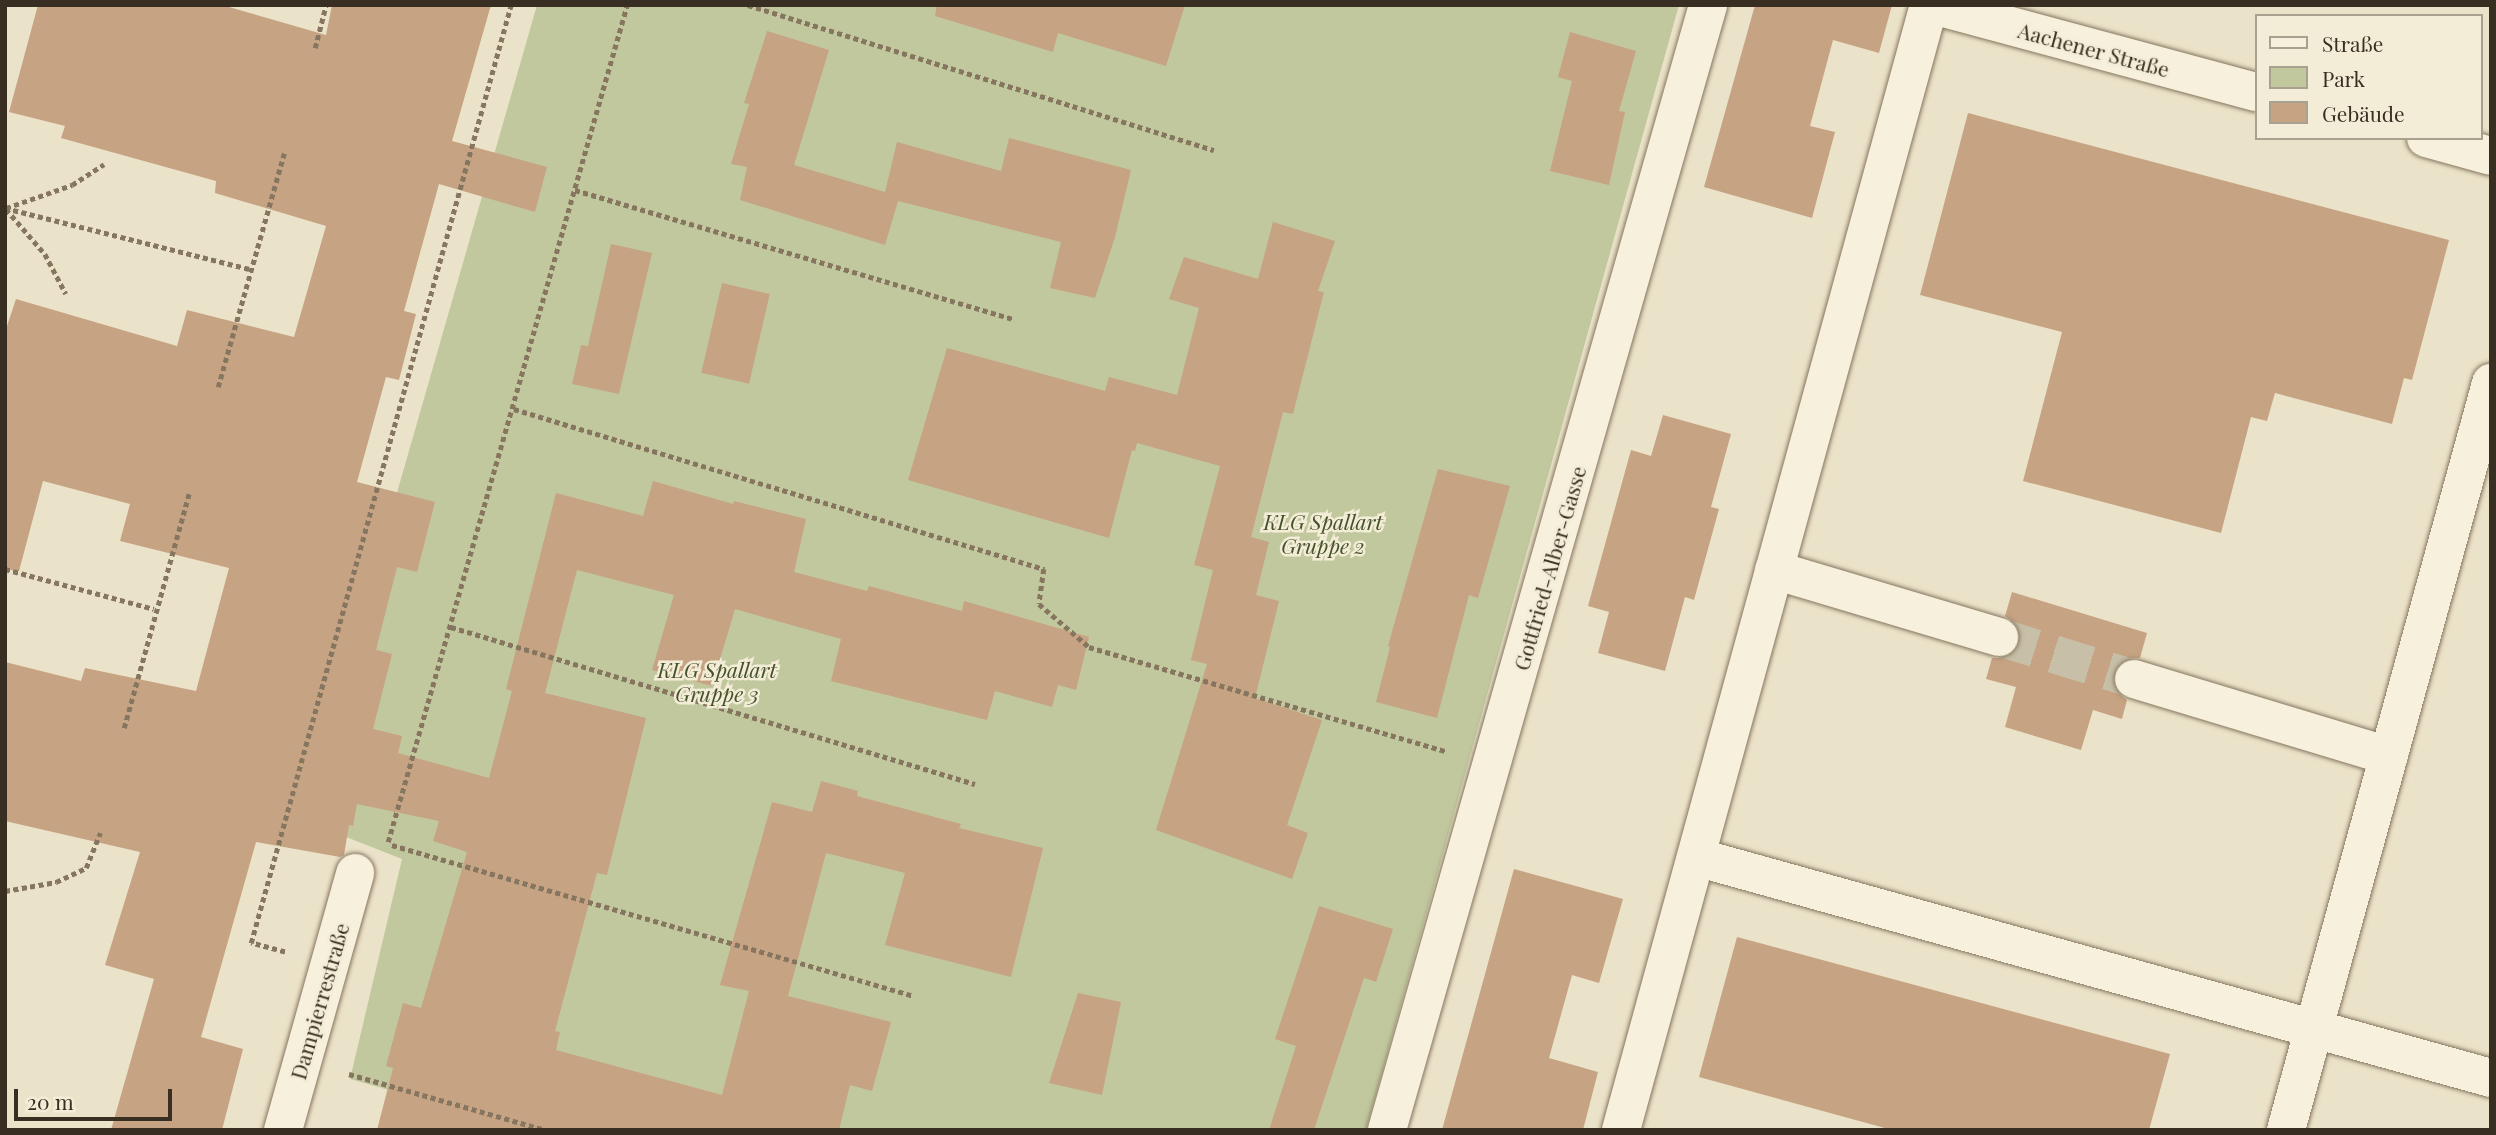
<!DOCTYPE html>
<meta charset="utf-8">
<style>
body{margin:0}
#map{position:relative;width:2496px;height:1135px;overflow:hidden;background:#ebe3c9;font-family:"Playfair Display",serif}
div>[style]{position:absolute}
.green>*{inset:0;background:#c1c89e}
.building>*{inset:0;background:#c6a382;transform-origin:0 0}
.minor-tunnel>*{height:38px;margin-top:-19px;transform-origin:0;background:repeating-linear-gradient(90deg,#c7bfa7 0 38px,transparent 0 57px)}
.path>*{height:4.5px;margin-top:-2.25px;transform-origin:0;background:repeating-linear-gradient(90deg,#86765f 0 5px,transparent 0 8.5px)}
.roads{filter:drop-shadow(0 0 2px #86765f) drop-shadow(0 0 2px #86765f)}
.minor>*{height:38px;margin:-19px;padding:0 19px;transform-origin:19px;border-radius:19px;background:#f6f0dc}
span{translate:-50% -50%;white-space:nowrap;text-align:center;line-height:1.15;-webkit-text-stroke:5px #f3edd8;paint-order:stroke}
.street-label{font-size:21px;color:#382e21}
.park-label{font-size:21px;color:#45522a;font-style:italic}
.frame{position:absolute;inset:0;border:7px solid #382e21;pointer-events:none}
.legend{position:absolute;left:2255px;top:14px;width:228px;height:126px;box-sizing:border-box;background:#f3edd8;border:2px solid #a8a18f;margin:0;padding:9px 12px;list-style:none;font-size:21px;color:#382e21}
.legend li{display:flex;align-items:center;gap:14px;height:35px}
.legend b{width:35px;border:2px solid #a8a18f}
.scale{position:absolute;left:14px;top:1089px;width:158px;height:32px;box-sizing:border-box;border:4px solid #382e21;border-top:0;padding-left:9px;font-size:21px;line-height:24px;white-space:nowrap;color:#382e21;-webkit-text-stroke:5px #f3edd8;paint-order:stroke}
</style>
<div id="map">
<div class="green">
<i style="clip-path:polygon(537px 5px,1679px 5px,1366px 1130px,529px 1130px,350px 1079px,402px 859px,303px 820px)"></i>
</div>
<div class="building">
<i style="clip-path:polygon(38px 5px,222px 5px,326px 35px,332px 5px,491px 5px,452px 141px,547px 167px,535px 212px,439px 184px,404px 311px,416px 314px,399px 380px,386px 377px,357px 482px,435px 502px,417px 572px,397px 567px,376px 650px,392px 654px,373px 729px,402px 736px,398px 753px,489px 778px,512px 691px,506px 689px,556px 493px,643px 516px,653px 481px,733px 504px,734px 501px,806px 519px,794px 572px,867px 591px,869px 586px,962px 611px,964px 601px,1089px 637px,1076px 690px,1058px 685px,1052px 707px,995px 691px,987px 720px,831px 681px,841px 639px,735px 609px,712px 686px,652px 670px,674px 595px,577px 570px,545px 693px,646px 718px,607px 875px,597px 873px,555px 1031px,560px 1032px,556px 1050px,722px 1095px,749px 991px,720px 985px,772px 802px,812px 812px,821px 781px,858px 791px,857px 796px,961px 824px,959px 828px,1043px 848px,1011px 977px,885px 945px,905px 873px,826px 853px,788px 996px,891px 1022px,872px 1091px,850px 1085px,839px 1130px,377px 1130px,393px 1068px,386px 1066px,403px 1003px,421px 1008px,467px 852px,433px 841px,439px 821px,357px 804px,353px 826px,349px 825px,344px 855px,340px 857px,256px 842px,201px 1037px,243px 1049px,222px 1130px,111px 1130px,154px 979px,105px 965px,140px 852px,5px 821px,5px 662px,81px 681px,85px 668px,196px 691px,229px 568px,120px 541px,130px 504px,43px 481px,19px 571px,5px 569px,5px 332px,16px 299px,177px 346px,187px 310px,294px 337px,326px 226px,215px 193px,216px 181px,61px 138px,65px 126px,9px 112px)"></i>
<i style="clip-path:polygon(937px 5px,1185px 5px,1166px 66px,1058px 33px,1053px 52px,935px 16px)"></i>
<i style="clip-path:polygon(1755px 5px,1892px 5px,1879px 53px,1833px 40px,1810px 126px,1835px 132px,1812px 218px,1704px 187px)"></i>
<i style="clip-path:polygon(767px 31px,829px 50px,794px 165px,885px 192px,897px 142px,1001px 171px,1009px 138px,1131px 170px,1115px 237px,1095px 298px,1050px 288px,1061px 242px,898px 201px,885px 245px,740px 200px,747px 167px,731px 164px,749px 104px,744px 103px)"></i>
<i style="clip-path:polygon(1570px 32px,1636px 51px,1619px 111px,1625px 112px,1609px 185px,1550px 171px,1572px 81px,1558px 77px)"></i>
<i style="clip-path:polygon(1968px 113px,2449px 240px,2412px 380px,2404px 378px,2392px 424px,2275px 393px,2267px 421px,2251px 417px,2221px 533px,2023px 481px,2062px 332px,1920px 295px)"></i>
<i style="clip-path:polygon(1273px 222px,1335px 241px,1318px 291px,1324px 292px,1293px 414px,1283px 412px,1251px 537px,1269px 542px,1256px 595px,1279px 601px,1255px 698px,1322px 720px,1287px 825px,1308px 833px,1292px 879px,1156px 830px,1207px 664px,1191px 660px,1213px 570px,1194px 565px,1220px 466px,1137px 443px,1135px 451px,1132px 450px,1109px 538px,908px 480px,947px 348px,1105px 391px,1109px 377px,1177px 395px,1199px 308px,1169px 299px,1184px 257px,1258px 279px)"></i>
<i style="clip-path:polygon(611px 244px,652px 253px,619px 394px,572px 384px,581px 345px,588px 346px)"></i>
<i style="left:722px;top:283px;width:49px;height:92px;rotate:13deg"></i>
<i style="clip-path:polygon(1663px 415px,1731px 434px,1711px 507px,1719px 509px,1694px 600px,1685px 597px,1665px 671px,1598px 653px,1609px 612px,1588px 606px,1631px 450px,1651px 456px)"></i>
<i style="clip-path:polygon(1438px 469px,1510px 486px,1478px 598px,1469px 595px,1437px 718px,1376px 702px,1390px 647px,1388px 646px)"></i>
<i style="clip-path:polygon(2012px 592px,2147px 633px,2140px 658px,2130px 658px,2120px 663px,2113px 673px,2113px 683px,2118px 693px,2127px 700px,2122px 719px,2093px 710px,2081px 750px,2005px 727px,2016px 687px,1986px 679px,1992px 658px,2003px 658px,2013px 653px,2020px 643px,2020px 631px,2015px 623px,2005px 616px)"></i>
<i style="clip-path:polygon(1514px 869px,1623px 899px,1599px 983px,1572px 975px,1549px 1058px,1598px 1072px,1583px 1130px,1442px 1130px)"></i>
<i style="clip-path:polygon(1319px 906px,1393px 929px,1376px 982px,1364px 978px,1314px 1130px,1269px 1130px,1296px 1046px,1275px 1039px)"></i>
<i style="clip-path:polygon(1737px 937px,2170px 1054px,2149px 1130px,1892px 1130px,1699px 1077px)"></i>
<i style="clip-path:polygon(1078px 993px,1121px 1002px,1102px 1095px,1049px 1083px)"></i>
</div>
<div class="minor-tunnel">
<i style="left:1999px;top:637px;width:141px;rotate:17.3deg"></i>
</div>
<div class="path">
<i style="left:748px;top:5px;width:488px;rotate:17.3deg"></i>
<i style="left:315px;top:48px;width:44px;rotate:-75.7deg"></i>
<i style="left:575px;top:190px;width:458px;rotate:16.4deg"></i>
<i style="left:5px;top:208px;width:252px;rotate:14deg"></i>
<i style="left:6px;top:208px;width:70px;rotate:-19.2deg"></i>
<i style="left:72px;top:185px;width:38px;rotate:-33deg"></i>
<i style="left:6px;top:209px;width:60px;rotate:49.1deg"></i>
<i style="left:45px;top:254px;width:45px;rotate:62.3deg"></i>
<i style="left:218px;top:387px;width:243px;rotate:-74.2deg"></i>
<i style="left:514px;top:409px;width:554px;rotate:16.8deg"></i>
<i style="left:1044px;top:569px;width:35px;rotate:98deg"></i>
<i style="left:1039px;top:604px;width:66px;rotate:40.7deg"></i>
<i style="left:1089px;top:647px;width:373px;rotate:16.3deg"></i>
<i style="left:5px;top:569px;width:154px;rotate:15deg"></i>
<i style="left:451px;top:627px;width:547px;rotate:16.68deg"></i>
<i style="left:124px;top:728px;width:244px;rotate:-74.5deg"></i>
<i style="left:388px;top:842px;width:870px;rotate:-74.06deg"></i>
<i style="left:392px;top:845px;width:543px;rotate:16.13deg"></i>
<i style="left:5px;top:891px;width:52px;rotate:-10deg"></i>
<i style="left:56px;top:882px;width:33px;rotate:-25deg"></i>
<i style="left:86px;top:868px;width:38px;rotate:-68deg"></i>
<i style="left:285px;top:952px;width:35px;rotate:-165deg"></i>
<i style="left:251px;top:943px;width:973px;rotate:-74.51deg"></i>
<i style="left:349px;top:1074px;width:205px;rotate:15.9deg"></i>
</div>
<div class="roads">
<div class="minor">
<i style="left:1933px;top:5px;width:335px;rotate:15.1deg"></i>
<i style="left:2426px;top:138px;width:67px;rotate:15.5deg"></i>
<i style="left:1774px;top:570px;width:235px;rotate:16.6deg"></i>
<i style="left:2134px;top:679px;width:266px;rotate:16.8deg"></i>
<i style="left:1696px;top:857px;width:825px;rotate:15.54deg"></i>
<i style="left:283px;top:1130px;width:267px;rotate:-74.3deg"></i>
<i style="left:1387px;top:1130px;width:1170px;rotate:-74.07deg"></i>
<i style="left:1621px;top:1130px;width:1166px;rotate:-74.69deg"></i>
<i style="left:2286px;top:1130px;width:775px;rotate:-74.65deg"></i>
</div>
</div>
<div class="street-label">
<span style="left:2094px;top:49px;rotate:15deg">Aachener Straße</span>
<span style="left:1549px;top:568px;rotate:-74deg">Gottfried-Alber-Gasse</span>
<span style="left:319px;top:1001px;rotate:-74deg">Dampierrestraße</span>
</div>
<div class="park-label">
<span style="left:1323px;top:533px">KLG Spallart<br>Gruppe 2</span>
<span style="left:717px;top:681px">KLG Spallart<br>Gruppe 3</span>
</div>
<div class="frame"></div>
<ul class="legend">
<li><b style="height:9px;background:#f6f0dc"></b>Straße</li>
<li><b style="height:19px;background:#c1c89e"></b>Park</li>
<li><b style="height:19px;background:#c6a382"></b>Gebäude</li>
</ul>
<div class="scale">20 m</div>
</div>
